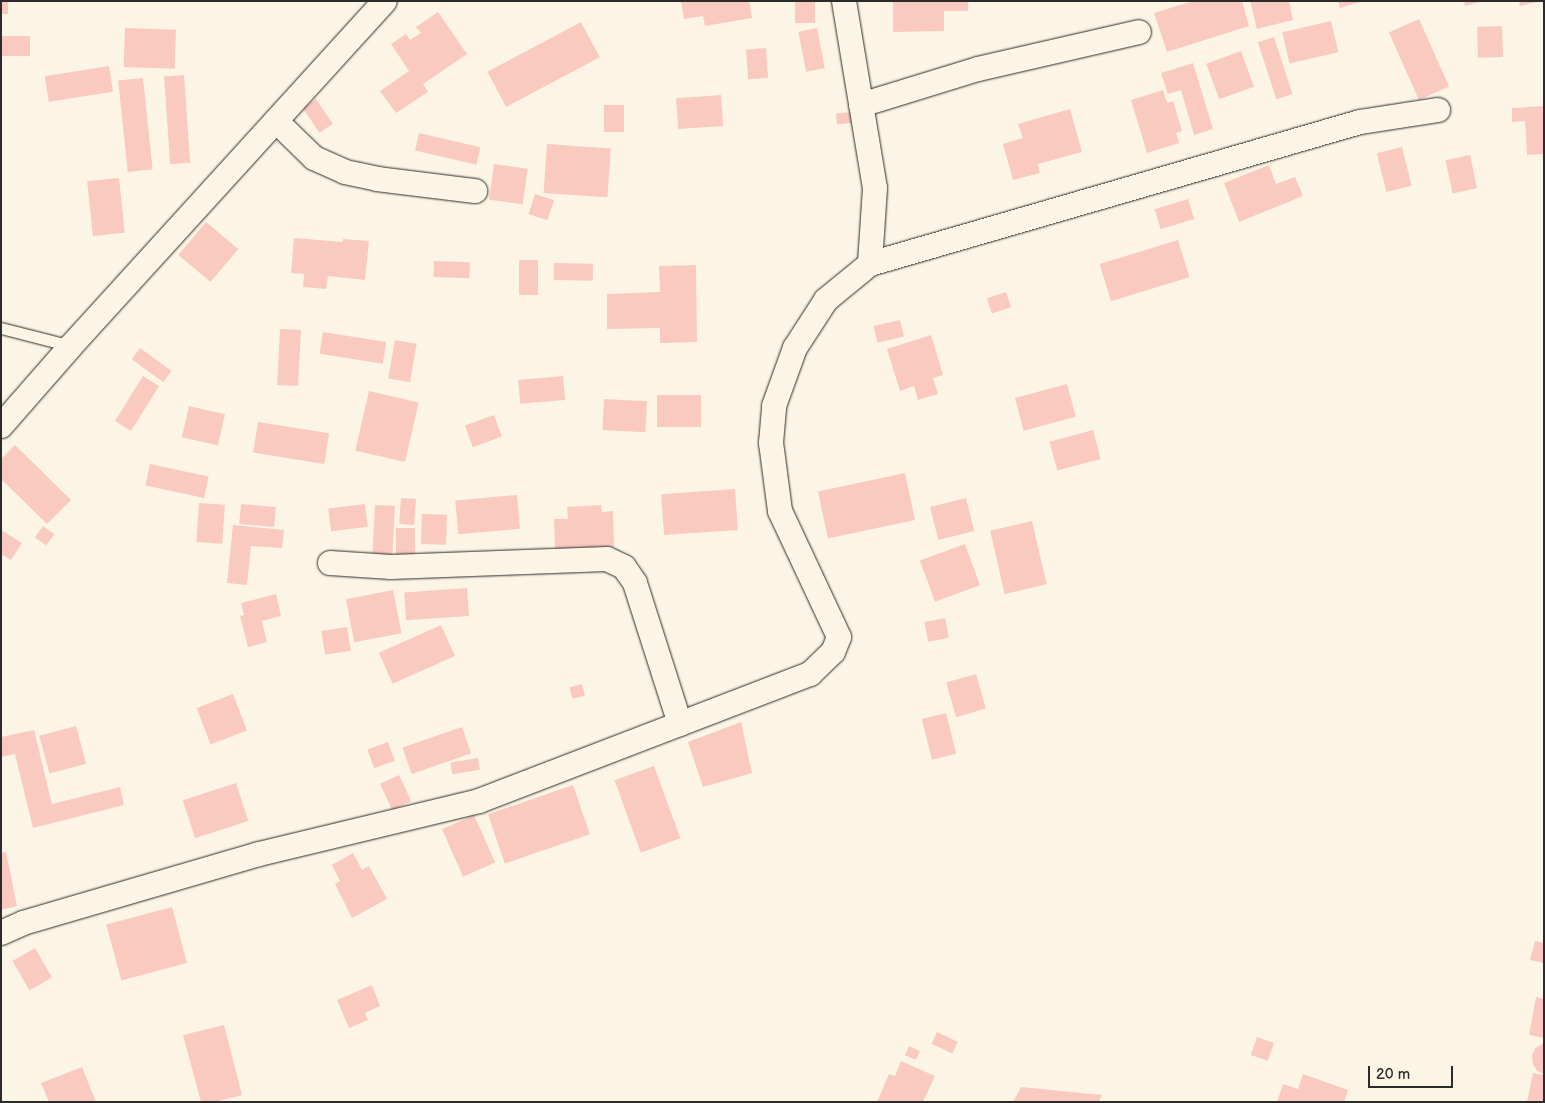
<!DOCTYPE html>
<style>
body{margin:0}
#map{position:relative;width:1545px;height:1103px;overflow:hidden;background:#fcf5e5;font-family:"Balsamiq Sans",sans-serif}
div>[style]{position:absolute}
.building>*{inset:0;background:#facac1;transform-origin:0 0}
.roads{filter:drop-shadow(0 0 1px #2b2b2b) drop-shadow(0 0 1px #2b2b2b)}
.lane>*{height:11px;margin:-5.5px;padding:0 5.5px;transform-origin:5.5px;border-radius:5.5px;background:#fcf5e5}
.street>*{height:24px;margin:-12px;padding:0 12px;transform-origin:12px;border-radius:12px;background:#fcf5e5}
span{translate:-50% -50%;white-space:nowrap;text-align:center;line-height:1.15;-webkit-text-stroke:4px #fcf5e5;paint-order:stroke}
.frame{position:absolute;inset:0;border:2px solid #2b2b2b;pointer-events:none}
.scale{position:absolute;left:1368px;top:1066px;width:85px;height:22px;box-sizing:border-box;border:2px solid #2b2b2b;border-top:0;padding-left:6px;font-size:15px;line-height:18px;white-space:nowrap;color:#2b2b2b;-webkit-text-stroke:4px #fcf5e5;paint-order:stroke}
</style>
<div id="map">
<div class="building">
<i style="left:1px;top:1px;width:7px;height:13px"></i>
<i style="clip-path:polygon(681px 1px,749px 1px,752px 18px,705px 26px,703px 16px,684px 19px)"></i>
<i style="left:795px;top:1px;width:20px;height:22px"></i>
<i style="clip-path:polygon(893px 1px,968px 1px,968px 11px,944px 11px,944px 31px,893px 32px)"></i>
<i style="clip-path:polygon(1193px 1px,1242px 1px,1249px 26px,1167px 52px,1154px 13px)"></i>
<i style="clip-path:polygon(1250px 1px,1289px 1px,1293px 20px,1257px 29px)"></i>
<i style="clip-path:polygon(1338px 1px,1360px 1px,1360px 2px,1340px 8px)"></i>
<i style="clip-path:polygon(1464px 1px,1479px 1px,1479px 2px,1465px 6px)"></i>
<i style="clip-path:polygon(1519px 1px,1538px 1px,1538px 2px,1520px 6px)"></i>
<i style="clip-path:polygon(438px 12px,467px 54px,423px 84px,428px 92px,396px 113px,380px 91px,409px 71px,391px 44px,406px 34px,410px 40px,421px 33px,416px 27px)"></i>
<i style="left:1419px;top:19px;width:74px;height:33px;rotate:66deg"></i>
<i style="left:1331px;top:21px;width:32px;height:50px;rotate:77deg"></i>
<i style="left:581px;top:22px;width:40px;height:106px;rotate:62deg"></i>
<i style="left:1502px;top:26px;width:31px;height:25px;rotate:88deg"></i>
<i style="left:125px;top:28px;width:51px;height:39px;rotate:2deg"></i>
<i style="left:817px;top:28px;width:41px;height:19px;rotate:79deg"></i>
<i style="left:1px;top:36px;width:29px;height:20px"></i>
<i style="left:1274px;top:37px;width:60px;height:17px;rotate:72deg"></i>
<i style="left:766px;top:48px;width:30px;height:20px;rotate:86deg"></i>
<i style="left:1241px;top:51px;width:38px;height:37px;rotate:70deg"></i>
<i style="clip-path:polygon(1193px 63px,1213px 129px,1194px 135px,1181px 90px,1168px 94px,1161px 73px)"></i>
<i style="left:109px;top:66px;width:26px;height:65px;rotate:81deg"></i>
<i style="left:184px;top:75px;width:88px;height:20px;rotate:86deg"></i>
<i style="left:143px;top:78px;width:92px;height:25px;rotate:84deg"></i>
<i style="clip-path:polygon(1163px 90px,1167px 103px,1173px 101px,1182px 131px,1176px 133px,1179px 143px,1147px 153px,1131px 100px)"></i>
<i style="left:721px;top:95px;width:31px;height:45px;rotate:86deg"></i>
<i style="left:316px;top:99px;width:30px;height:16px;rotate:56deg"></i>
<i style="left:604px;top:105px;width:20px;height:27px"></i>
<i style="clip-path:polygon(1544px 106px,1544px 154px,1527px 155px,1525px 121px,1512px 122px,1512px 108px)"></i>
<i style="clip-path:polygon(1070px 109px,1082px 152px,1038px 164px,1040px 173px,1013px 180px,1003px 144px,1023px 138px,1018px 124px)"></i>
<i style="left:852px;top:112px;width:11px;height:16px;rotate:85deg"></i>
<i style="left:419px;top:133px;width:63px;height:18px;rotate:13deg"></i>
<i style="left:547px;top:144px;width:64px;height:49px;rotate:4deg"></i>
<i style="left:1402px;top:147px;width:40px;height:26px;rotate:76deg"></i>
<i style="left:1470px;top:155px;width:34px;height:25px;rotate:78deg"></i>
<i style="left:494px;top:164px;width:34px;height:36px;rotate:8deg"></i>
<i style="clip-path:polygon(1269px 165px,1276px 184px,1295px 177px,1303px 196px,1239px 222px,1224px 183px)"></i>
<i style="left:119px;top:178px;width:55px;height:32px;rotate:84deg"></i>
<i style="left:535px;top:194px;width:20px;height:21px;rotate:18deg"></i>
<i style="left:1188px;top:199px;width:21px;height:35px;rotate:73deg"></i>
<i style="left:206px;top:222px;width:42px;height:43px;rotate:40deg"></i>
<i style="clip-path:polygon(294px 238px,343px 242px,343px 239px,369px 241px,365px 280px,328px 276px,326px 289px,303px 287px,304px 274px,291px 273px)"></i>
<i style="left:1178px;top:240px;width:39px;height:82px;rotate:73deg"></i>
<i style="left:519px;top:260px;width:19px;height:35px"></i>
<i style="left:434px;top:261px;width:36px;height:16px;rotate:2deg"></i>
<i style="left:554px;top:263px;width:39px;height:17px;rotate:1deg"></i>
<i style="clip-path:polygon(696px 265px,697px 342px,660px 343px,660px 328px,607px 329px,607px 294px,660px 292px,659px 266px)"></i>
<i style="left:1006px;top:292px;width:16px;height:20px;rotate:72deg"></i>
<i style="left:900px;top:320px;width:17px;height:27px;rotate:77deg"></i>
<i style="left:280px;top:329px;width:21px;height:56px;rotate:3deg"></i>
<i style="left:323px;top:332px;width:64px;height:22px;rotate:9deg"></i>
<i style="clip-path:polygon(931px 335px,943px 375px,933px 378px,938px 394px,918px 400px,914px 386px,900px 391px,887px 349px)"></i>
<i style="left:395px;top:340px;width:22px;height:39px;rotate:10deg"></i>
<i style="left:140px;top:348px;width:39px;height:14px;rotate:36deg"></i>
<i style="left:143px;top:376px;width:19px;height:53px;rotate:32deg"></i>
<i style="left:563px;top:376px;width:24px;height:45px;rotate:85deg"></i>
<i style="left:1067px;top:384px;width:34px;height:54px;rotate:75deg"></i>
<i style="left:369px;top:391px;width:51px;height:61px;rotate:13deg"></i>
<i style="left:701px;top:395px;width:32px;height:44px;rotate:90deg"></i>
<i style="left:604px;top:399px;width:43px;height:31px;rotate:3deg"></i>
<i style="left:189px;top:406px;width:37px;height:32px;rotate:13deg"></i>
<i style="left:494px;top:415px;width:23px;height:31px;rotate:70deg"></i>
<i style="left:258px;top:422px;width:72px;height:31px;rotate:9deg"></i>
<i style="left:1093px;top:430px;width:30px;height:45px;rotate:75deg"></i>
<i style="clip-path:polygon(15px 445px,71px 500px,47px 524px,1px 479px,1px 459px)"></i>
<i style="left:150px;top:464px;width:60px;height:22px;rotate:12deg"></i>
<i style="left:905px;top:473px;width:48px;height:89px;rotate:78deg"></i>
<i style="left:735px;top:489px;width:41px;height:74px;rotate:86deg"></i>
<i style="left:517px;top:495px;width:34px;height:62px;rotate:85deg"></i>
<i style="left:401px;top:498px;width:15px;height:26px;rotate:4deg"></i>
<i style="left:966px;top:498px;width:34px;height:37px;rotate:76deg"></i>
<i style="left:199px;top:503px;width:26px;height:39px;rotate:4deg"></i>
<i style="left:241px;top:504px;width:35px;height:20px;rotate:5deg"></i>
<i style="left:365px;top:504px;width:23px;height:37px;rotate:83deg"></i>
<i style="left:375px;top:505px;width:20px;height:51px;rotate:3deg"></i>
<i style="clip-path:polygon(601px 505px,602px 512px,613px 511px,614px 547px,555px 549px,554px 519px,568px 519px,567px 507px)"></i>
<i style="left:422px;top:514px;width:25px;height:30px;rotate:2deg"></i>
<i style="left:1032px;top:521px;width:65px;height:43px;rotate:77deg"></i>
<i style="clip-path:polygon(233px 525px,284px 530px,282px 548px,251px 546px,247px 585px,227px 583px)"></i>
<i style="left:43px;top:526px;width:14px;height:14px;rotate:36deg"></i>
<i style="left:415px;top:528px;width:32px;height:19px;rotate:90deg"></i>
<i style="clip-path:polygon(1px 530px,22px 543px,11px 560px,1px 554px)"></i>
<i style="left:965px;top:544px;width:44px;height:48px;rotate:70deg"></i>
<i style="left:467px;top:588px;width:28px;height:63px;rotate:86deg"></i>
<i style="left:393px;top:590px;width:44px;height:48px;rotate:79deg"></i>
<i style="clip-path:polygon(276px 594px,281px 616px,262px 621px,267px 642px,248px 647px,240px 616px,244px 615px,241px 603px)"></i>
<i style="left:945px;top:618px;width:20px;height:21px;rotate:79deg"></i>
<i style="left:441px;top:625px;width:34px;height:68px;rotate:66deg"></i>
<i style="left:347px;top:627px;width:24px;height:26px;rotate:81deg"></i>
<i style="left:976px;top:674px;width:36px;height:31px;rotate:74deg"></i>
<i style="left:582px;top:684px;width:12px;height:13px;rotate:76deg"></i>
<i style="left:233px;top:694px;width:39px;height:39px;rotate:69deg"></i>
<i style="left:946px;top:713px;width:42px;height:25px;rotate:76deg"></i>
<i style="clip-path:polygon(741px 722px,752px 773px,703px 787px,688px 742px)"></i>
<i style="left:76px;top:726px;width:39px;height:38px;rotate:75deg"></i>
<i style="left:462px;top:727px;width:28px;height:63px;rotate:71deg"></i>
<i style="clip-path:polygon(34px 730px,52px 804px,120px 787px,124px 805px,33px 828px,15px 754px,1px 757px,1px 737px)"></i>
<i style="left:388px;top:742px;width:20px;height:22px;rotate:70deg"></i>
<i style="left:478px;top:758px;width:12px;height:28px;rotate:81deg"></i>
<i style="left:654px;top:766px;width:77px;height:42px;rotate:70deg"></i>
<i style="left:399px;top:775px;width:29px;height:21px;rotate:65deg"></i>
<i style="left:236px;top:783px;width:40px;height:56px;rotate:72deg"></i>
<i style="left:573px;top:785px;width:52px;height:90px;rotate:71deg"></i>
<i style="left:474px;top:815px;width:52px;height:35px;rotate:66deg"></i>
<i style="clip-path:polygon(6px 852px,17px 906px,1px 910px,1px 853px)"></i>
<i style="clip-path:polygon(353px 853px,362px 870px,369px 866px,387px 899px,352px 918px,335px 884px,340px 881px,332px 865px)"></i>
<i style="left:172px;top:907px;width:58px;height:68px;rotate:75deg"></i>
<i style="clip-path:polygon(1535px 941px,1544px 943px,1544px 963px,1530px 960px)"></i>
<i style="left:35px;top:948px;width:34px;height:26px;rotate:60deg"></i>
<i style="clip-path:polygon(372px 985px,380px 1006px,365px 1013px,368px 1020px,349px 1028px,337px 1000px)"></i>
<i style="clip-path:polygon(1536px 997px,1544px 999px,1544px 1038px,1529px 1035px)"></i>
<i style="clip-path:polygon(224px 1025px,242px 1095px,215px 1102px,201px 1102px,183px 1035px)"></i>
<i style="left:937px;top:1032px;width:23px;height:13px;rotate:25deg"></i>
<i style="left:1257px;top:1037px;width:18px;height:19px;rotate:19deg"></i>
<i style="clip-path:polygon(1544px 1043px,1544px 1074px,1537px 1071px,1533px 1064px,1532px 1056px,1535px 1048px)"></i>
<i style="left:909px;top:1046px;width:12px;height:10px;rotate:24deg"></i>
<i style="clip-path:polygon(901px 1061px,935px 1076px,923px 1102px,877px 1102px,889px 1074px,895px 1076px)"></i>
<i style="clip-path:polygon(82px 1067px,96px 1102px,49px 1102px,41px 1083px)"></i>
<i style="clip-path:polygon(1533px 1073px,1544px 1075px,1544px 1102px,1527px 1102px)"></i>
<i style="clip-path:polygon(1303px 1074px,1348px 1090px,1344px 1102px,1277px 1102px,1283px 1084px,1298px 1089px)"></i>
<i style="clip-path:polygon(1021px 1087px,1102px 1095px,1099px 1102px,1013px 1102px)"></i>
</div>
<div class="roads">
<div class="lane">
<i style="left:1px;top:328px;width:72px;rotate:14.4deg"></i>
</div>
<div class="street">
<i style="left:844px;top:1px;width:190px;rotate:80.6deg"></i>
<i style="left:875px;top:188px;width:76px;rotate:93.8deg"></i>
<i style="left:861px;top:105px;width:122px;rotate:-17.1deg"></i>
<i style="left:978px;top:69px;width:165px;rotate:-12.9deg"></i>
<i style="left:276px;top:121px;width:53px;rotate:44.2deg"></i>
<i style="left:314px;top:158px;width:34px;rotate:24deg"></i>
<i style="left:345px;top:172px;width:33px;rotate:12deg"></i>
<i style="left:377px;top:179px;width:99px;rotate:7deg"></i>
<i style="left:1px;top:426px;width:106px;rotate:-48.8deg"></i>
<i style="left:71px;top:346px;width:466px;rotate:-47.7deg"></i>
<i style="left:330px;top:563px;width:61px;rotate:3.8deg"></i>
<i style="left:391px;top:567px;width:216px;rotate:-2.1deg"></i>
<i style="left:607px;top:559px;width:19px;rotate:25deg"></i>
<i style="left:624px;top:567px;width:19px;rotate:55deg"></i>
<i style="left:635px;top:583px;width:148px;rotate:72.3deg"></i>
<i style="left:1px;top:933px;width:24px;rotate:-24deg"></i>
<i style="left:23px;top:923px;width:246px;rotate:-16.3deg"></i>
<i style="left:259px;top:854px;width:226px;rotate:-13.5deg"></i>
<i style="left:479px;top:801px;width:355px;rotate:-21deg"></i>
<i style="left:810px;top:674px;width:32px;rotate:-44deg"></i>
<i style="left:833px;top:652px;width:16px;rotate:-68deg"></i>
<i style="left:839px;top:637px;width:139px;rotate:-115.1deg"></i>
<i style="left:780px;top:511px;width:69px;rotate:-97.5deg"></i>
<i style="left:771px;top:443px;width:37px;rotate:-85deg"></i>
<i style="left:774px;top:406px;width:62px;rotate:-70.1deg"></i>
<i style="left:795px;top:348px;width:57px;rotate:-57.1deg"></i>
<i style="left:826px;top:300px;width:57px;rotate:-39.3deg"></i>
<i style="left:870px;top:264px;width:510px;rotate:-16.16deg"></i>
<i style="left:1360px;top:122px;width:79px;rotate:-8.7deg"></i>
</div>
</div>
<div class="frame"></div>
<div class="scale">20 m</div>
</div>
